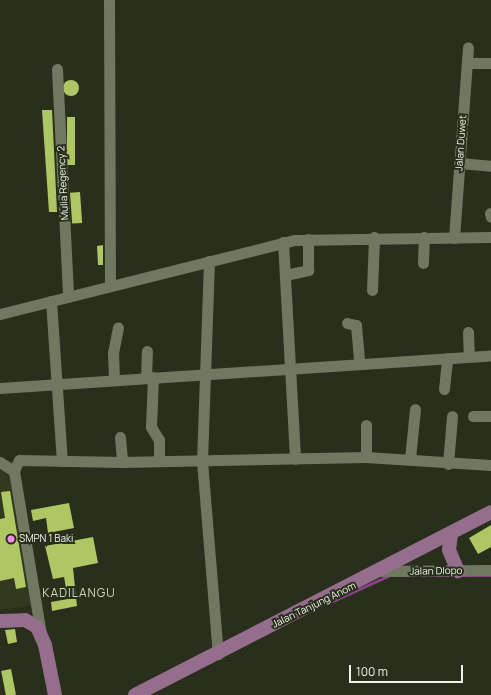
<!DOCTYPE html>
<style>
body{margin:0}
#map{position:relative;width:491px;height:695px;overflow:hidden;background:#292f1c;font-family:Manrope,sans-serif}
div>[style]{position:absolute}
.built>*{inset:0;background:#32391f}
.stream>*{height:2.5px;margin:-1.25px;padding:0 1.25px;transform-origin:1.25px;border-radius:1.25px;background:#884385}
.building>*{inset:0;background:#aec764;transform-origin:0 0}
.round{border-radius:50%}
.minor>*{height:11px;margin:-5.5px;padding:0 5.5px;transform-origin:5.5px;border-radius:5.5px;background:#717862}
.major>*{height:14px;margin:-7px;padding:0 7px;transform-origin:7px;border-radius:7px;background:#956e8d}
.dots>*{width:11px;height:11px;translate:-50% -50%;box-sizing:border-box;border:2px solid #292f1c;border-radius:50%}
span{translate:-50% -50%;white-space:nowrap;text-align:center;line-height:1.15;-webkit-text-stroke:4px #292f1c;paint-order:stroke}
.street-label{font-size:10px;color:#f0f3e7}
.poi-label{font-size:10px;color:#f0f3e7}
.left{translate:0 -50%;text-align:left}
.quarter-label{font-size:12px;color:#ced5be;letter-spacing:1px}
.scale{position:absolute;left:349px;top:665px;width:114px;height:18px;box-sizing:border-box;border:2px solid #f0f3e7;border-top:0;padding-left:5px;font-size:12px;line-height:14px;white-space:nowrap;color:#f0f3e7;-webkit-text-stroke:3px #292f1c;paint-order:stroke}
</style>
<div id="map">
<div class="built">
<i style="clip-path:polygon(0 469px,10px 474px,34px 605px,0 610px)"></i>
</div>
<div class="stream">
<i style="left:403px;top:576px;width:88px"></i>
<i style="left:333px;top:601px;width:60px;rotate:-24.4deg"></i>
</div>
<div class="building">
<i class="round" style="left:63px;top:80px;width:16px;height:16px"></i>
<i style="clip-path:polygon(42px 110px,52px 110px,57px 212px,49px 212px)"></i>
<i style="left:67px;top:117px;width:8px;height:48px"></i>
<i style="left:80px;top:192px;width:31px;height:10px;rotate:86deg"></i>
<i style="clip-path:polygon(103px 245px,103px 265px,98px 265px,97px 246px)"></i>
<i style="clip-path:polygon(10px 491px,26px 587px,16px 589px,14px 578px,0 581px,0 519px,5px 518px,1px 492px)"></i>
<i style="clip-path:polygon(69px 503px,74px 528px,48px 533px,46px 518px,33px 521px,31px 510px)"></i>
<i style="clip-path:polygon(491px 525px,491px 547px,478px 554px,469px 538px)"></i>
<i style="clip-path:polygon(93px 537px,98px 563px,73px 568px,77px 606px,52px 611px,51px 602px,68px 599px,64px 577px,53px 579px,45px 546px)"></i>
<i style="clip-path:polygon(15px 629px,17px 642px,8px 644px,5px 630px)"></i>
<i style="left:11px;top:669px;width:26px;height:10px;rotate:79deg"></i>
</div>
<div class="minor">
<i style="left:109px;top:0;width:286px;rotate:89.8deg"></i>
<i style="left:467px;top:63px;width:24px"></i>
<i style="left:57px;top:69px;width:228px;rotate:87.2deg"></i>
<i style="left:459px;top:163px;width:32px;rotate:5deg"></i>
<i style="left:490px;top:213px;width:4px;rotate:76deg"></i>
<i style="left:454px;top:238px;width:191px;rotate:-85.8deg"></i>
<i style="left:283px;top:242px;width:217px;rotate:86.8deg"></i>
<i style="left:209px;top:261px;width:200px;rotate:92deg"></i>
<i style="left:202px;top:461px;width:194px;rotate:85.3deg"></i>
<i style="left:423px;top:263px;width:26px;rotate:-88deg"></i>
<i style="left:285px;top:275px;width:24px;rotate:-12deg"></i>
<i style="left:308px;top:270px;width:31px;rotate:-90deg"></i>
<i style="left:372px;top:290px;width:53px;rotate:-87.8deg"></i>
<i style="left:51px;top:301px;width:160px;rotate:86.1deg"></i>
<i style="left:0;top:314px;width:304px;rotate:-14.1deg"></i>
<i style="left:295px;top:240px;width:196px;rotate:-0.9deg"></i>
<i style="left:347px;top:323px;width:9px;rotate:13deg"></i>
<i style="left:356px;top:325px;width:37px;rotate:85deg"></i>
<i style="left:468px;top:332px;width:24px;rotate:88deg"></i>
<i style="left:153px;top:377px;width:50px;rotate:92.3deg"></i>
<i style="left:151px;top:427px;width:15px;rotate:58deg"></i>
<i style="left:159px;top:440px;width:20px;rotate:90deg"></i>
<i style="left:146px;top:378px;width:27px;rotate:-88deg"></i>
<i style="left:114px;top:380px;width:27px;rotate:-92deg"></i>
<i style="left:113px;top:353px;width:26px;rotate:-79deg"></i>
<i style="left:0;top:388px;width:492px;rotate:-3.8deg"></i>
<i style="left:444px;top:389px;width:31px;rotate:-84deg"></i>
<i style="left:473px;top:416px;width:18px"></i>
<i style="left:366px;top:425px;width:32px;rotate:90deg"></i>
<i style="left:120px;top:437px;width:25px;rotate:85deg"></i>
<i style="left:410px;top:459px;width:50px;rotate:-84.3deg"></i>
<i style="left:0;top:462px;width:17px;rotate:33deg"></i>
<i style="left:14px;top:471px;width:165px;rotate:80.6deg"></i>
<i style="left:448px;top:464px;width:48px;rotate:-85.2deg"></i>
<i style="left:14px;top:470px;width:11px;rotate:-63deg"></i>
<i style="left:19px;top:460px;width:103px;rotate:1.1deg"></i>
<i style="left:122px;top:462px;width:244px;rotate:-1.2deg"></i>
<i style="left:366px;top:457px;width:125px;rotate:3.7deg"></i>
<i style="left:382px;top:571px;width:109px;rotate:-0.5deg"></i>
</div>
<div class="major">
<i style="left:451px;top:534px;width:16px;rotate:97deg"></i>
<i style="left:449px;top:550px;width:23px;rotate:67deg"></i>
<i style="left:0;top:621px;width:25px;rotate:-2deg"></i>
<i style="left:25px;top:620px;width:14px;rotate:30deg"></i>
<i style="left:37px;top:627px;width:20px;rotate:66deg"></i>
<i style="left:45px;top:645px;width:51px;rotate:78.7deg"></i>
<i style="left:135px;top:695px;width:400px;rotate:-27.2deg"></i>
</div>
<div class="dots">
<i style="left:11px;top:539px;background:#f489ef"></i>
</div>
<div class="street-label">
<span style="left:461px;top:143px;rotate:-86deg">Jalan Duwet</span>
<span style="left:63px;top:183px;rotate:-93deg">Mulia Regency 2</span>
<span style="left:436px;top:571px;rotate:-1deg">Jalan Dlopo</span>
<span style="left:314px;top:605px;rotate:-26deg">Jalan Tanjung Anom</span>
</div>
<div class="poi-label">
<span class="left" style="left:19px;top:539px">SMPN 1 Baki</span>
</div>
<div class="quarter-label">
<span style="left:79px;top:593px">KADILANGU</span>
</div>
<div class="scale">100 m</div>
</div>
